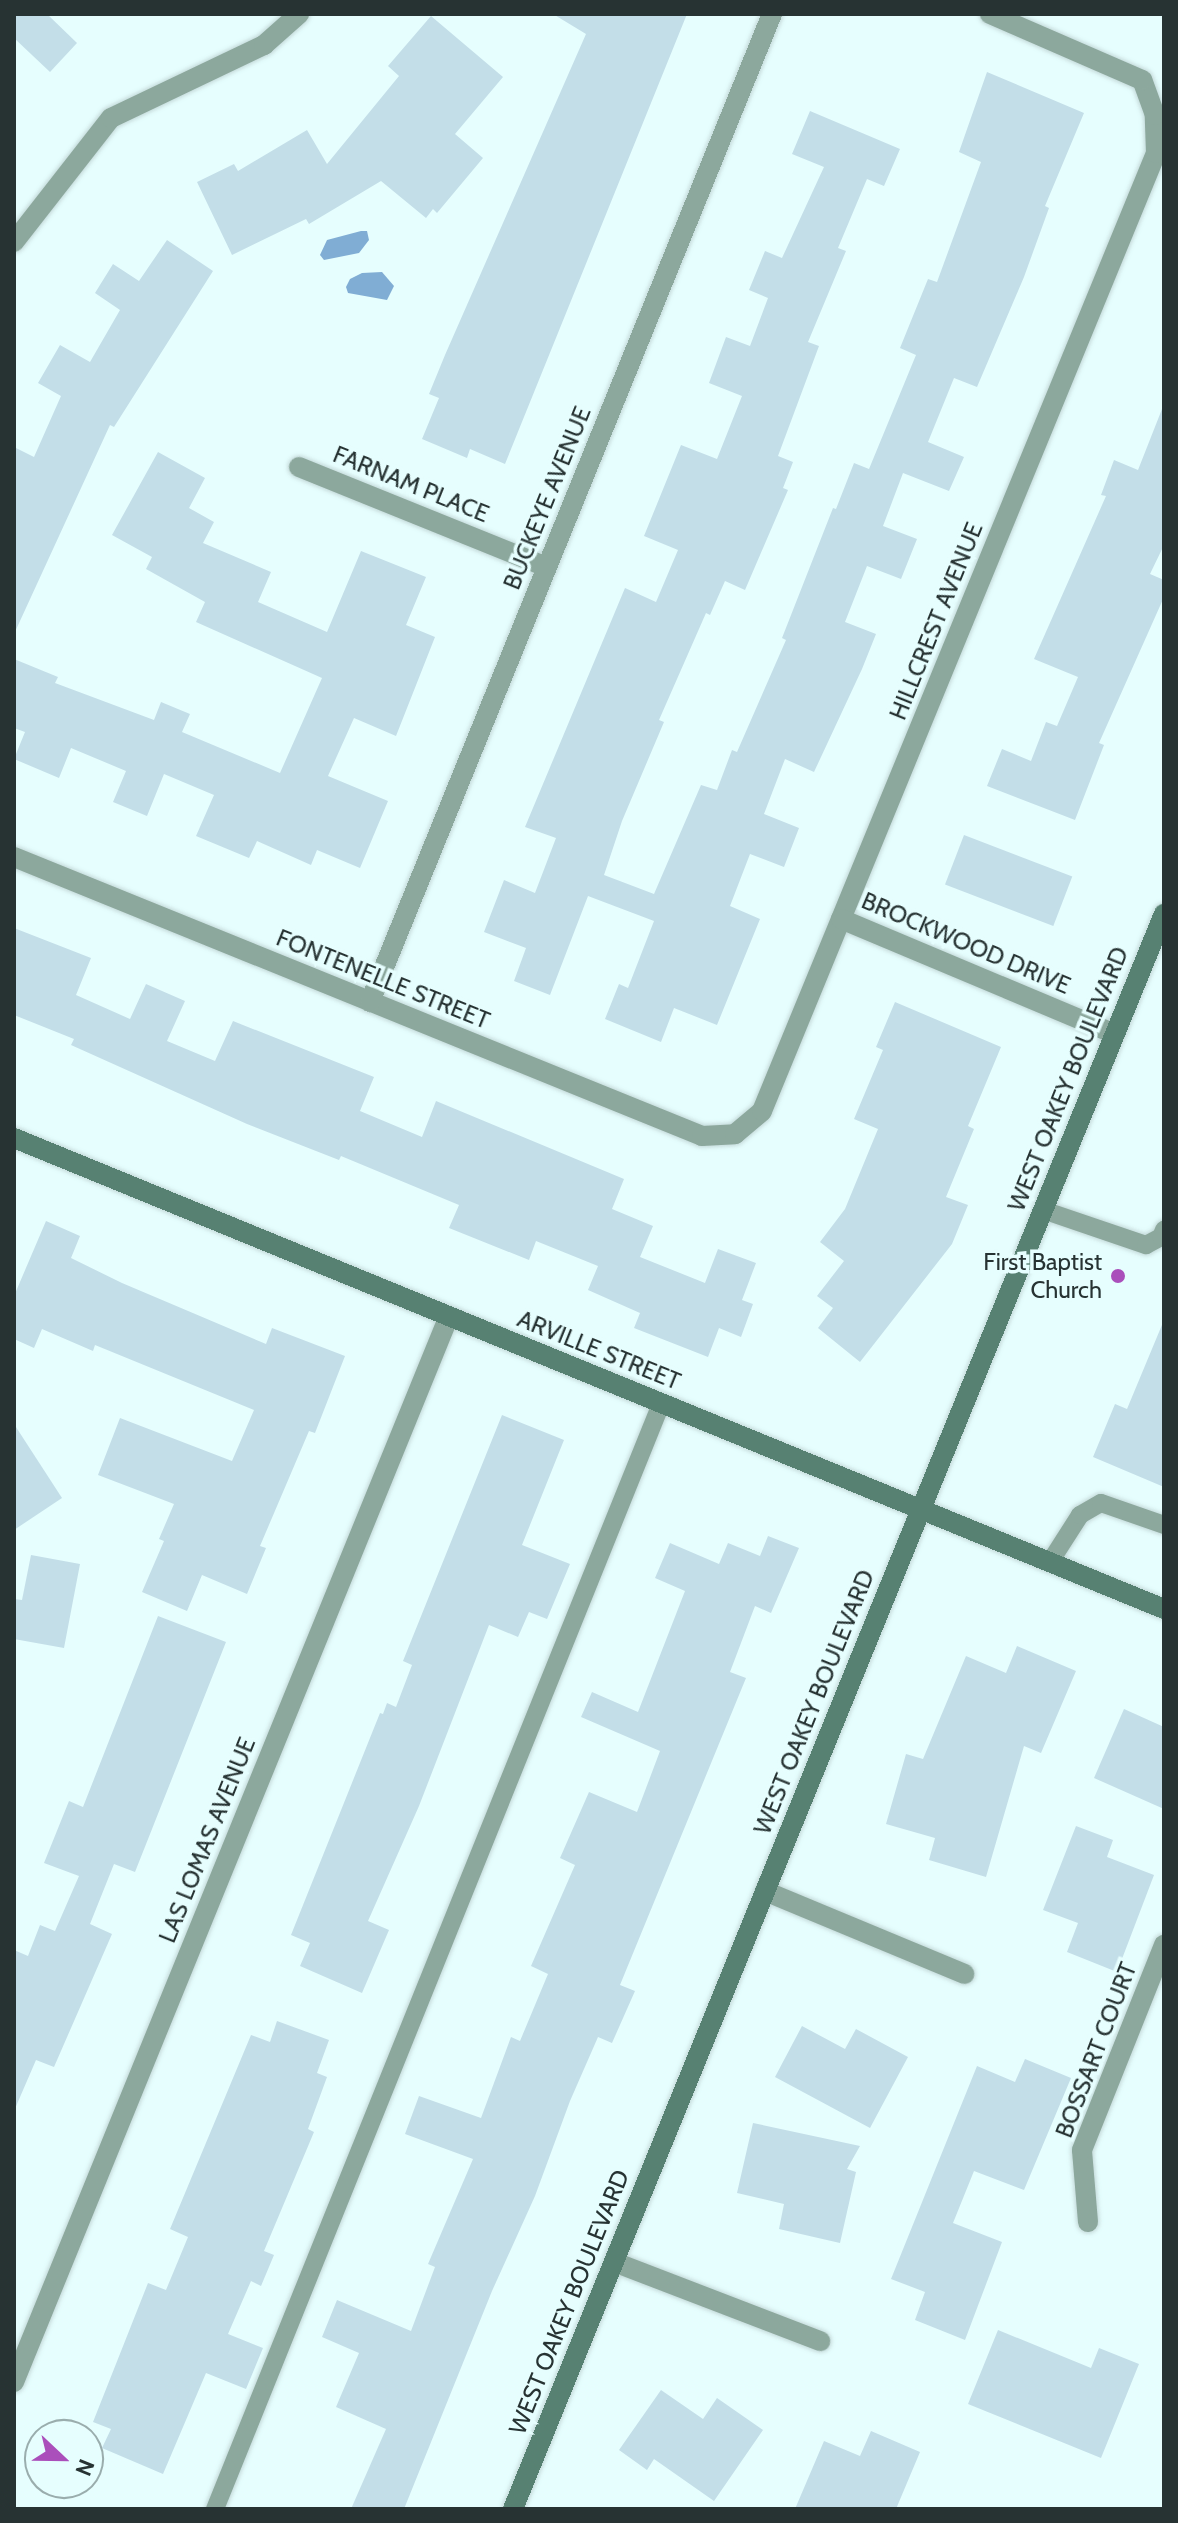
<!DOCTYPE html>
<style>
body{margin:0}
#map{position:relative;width:1178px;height:2523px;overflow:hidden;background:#e6fefe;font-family:Cabin,sans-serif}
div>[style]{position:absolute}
.water>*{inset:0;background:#80add4}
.building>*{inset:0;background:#c3dee8;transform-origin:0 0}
.roads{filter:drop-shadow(0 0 2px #c4d9d9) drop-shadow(0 0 2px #c4d9d9)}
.lane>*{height:18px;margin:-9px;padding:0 9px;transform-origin:9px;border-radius:9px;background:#8ca89d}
.street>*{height:20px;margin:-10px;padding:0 10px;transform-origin:10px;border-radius:10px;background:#8ca89d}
.secondary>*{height:20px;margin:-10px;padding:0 10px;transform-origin:10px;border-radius:10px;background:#578172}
.dots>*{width:22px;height:22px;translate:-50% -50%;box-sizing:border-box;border:4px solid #e6fefe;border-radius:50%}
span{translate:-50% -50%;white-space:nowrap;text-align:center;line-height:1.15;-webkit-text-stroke:7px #e6fefe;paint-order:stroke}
.street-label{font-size:24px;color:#273333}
.poi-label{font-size:24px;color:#273333}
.right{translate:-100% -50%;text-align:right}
.frame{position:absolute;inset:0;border:16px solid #273333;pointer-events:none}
.north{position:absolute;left:24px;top:2419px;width:80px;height:80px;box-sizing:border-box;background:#e6fefe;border:2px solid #9aadad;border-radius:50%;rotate:112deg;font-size:22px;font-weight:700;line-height:32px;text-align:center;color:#273333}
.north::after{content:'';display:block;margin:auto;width:28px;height:36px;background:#aa4fbb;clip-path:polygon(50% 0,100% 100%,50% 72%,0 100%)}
</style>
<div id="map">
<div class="water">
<i style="clip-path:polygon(361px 231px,367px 231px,369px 240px,359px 253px,324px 260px,320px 255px,327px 240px)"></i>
<i style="clip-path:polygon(382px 272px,394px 286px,387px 300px,348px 293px,346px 287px,350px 279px,362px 273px)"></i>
</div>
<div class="building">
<i style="clip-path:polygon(14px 14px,47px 14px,77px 43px,50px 72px,14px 38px)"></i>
<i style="clip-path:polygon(553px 14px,687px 14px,505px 464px,470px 449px,467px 458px,422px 439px,439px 398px,429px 394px,445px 355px,586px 34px)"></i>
<i style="clip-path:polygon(431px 16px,503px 77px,455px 134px,483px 158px,437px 213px,433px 209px,426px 218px,381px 181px,309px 224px,306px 219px,232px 255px,197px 182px,234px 164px,238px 171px,307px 130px,327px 164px,399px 76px,388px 66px)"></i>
<i style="clip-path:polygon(987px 72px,1084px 113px,1045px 206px,1049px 208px,1024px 277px,977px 387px,954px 378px,928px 442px,964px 457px,949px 491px,903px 473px,883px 526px,917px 539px,901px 579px,867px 566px,845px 622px,876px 634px,862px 669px,814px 772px,785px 759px,764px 814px,799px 828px,784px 867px,750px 854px,730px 906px,760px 919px,717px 1025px,674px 1008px,661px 1042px,605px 1019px,619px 984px,628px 988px,654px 921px,588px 896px,550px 995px,514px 981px,526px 948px,484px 932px,504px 880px,535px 893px,556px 838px,525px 827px,625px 588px,656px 602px,678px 550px,644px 536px,681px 445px,717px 459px,742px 396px,709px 383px,726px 337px,750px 346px,768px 298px,749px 290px,765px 251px,782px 258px,824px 167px,792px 154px,810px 111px,900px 149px,884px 186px,867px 179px,838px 248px,846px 251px,808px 342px,819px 346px,778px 456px,793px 462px,783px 488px,788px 490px,745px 590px,725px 581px,710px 615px,706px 613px,659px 720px,664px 722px,622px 821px,604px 875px,654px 894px,701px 785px,717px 790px,732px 750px,737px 752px,786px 640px,782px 638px,833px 508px,836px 509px,854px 463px,869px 469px,916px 355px,900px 348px,928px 279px,937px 282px,981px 162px,959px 152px)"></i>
<i style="clip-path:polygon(167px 240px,213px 271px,114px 427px,110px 425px,14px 634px,14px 447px,34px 457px,61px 396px,38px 383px,60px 345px,90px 362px,120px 310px,95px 293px,113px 264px,139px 281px)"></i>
<i style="clip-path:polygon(1162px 409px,1164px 545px,1150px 574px,1164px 580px,1164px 597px,1099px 743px,1104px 745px,1075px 820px,987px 786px,1002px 749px,1031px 761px,1046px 722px,1057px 726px,1078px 677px,1034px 659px,1106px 496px,1101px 495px,1114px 460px,1138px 470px)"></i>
<i style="clip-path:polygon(158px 452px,205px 478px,189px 508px,214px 522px,203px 543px,271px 572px,258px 602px,327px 632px,361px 551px,426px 577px,406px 625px,435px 637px,396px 736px,354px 718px,328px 776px,388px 801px,360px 868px,317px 850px,311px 865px,257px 841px,249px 858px,196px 836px,214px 795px,164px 774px,147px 816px,113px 802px,126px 771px,71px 748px,59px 778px,14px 759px,25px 732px,14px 728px,14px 659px,58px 677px,55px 683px,154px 720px,161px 702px,190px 714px,182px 732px,280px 773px,322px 678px,196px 622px,205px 602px,146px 569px,152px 557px,112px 535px)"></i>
<i style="left:964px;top:835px;width:116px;height:53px;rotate:21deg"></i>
<i style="clip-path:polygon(14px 928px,91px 958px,76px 995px,130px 1019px,146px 984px,185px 1001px,167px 1041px,215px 1061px,233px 1021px,374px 1077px,360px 1111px,422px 1137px,436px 1101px,624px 1179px,612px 1209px,653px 1226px,640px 1257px,705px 1283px,718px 1249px,756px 1263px,742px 1300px,753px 1304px,741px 1337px,719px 1328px,708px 1357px,634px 1328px,640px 1313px,588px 1290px,598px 1266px,536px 1241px,529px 1260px,449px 1228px,459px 1205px,341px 1156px,339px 1160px,247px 1124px,71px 1045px,74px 1039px,14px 1015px)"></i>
<i style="clip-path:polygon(895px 1002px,1001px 1047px,968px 1126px,974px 1129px,946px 1197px,968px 1205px,952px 1244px,860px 1362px,818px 1328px,833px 1308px,817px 1296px,844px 1261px,820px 1242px,845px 1209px,878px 1129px,854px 1119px,883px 1050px,876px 1047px)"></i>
<i style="clip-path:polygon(46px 1221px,80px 1236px,71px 1258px,122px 1283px,266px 1344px,272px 1328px,345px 1356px,315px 1433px,309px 1431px,260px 1546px,266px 1548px,247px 1594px,202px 1575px,187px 1611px,142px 1592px,164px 1541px,159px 1539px,174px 1504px,98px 1475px,120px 1418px,232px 1461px,254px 1410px,95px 1345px,93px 1351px,42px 1329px,34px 1348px,14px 1339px,14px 1296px)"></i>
<i style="clip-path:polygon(1164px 1320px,1164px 1487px,1093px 1457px,1115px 1404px,1127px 1409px)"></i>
<i style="clip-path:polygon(502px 1415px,564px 1440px,522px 1545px,570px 1564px,547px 1619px,529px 1612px,518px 1637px,489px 1625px,419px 1806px,368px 1921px,389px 1930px,362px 1993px,300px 1966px,310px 1943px,291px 1935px,380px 1713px,383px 1714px,387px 1703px,396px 1707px,412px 1665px,403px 1661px)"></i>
<i style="clip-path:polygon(14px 1424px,62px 1498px,14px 1530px)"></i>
<i style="clip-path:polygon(768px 1536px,799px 1548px,771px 1613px,755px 1606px,730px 1672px,746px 1678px,620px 1985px,635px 1991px,612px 2043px,598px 2037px,570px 2101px,535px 2196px,492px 2291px,404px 2509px,351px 2509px,386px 2429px,336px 2407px,359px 2353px,322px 2337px,337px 2300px,411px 2331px,435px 2267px,428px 2264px,473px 2159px,405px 2134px,419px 2096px,481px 2118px,511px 2037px,520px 2041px,548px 1974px,531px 1966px,575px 1865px,560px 1858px,589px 1792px,637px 1812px,660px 1751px,581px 1717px,592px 1692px,638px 1712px,685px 1591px,655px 1578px,670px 1543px,719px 1564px,728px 1543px,760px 1556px)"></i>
<i style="clip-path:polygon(31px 1555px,80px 1564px,64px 1648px,14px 1639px,14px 1599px,22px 1600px)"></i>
<i style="clip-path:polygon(158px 1616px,226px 1642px,135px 1872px,114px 1864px,90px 1924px,112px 1934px,54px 2067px,36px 2060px,14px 2111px,14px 1950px,28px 1956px,40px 1925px,55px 1931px,79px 1876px,44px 1863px,69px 1801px,83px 1807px)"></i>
<i style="clip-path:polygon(1017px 1646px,1076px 1671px,1041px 1753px,1024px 1746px,986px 1877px,929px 1860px,935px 1838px,886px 1824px,906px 1754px,923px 1759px,966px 1656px,1006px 1673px)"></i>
<i style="clip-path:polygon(1124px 1709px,1164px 1727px,1164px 1809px,1094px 1778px)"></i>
<i style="clip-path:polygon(1076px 1826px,1113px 1840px,1107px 1857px,1154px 1875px,1117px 1972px,1067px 1952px,1078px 1923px,1043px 1910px)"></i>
<i style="clip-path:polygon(277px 2021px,329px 2040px,317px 2073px,327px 2077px,308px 2129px,314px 2132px,264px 2251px,274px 2255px,261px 2286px,251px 2281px,228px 2334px,263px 2348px,246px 2389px,206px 2373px,163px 2474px,102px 2448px,111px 2429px,93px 2422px,148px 2283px,166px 2290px,188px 2237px,170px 2229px,251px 2035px,270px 2042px)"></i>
<i style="clip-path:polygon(802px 2026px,845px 2049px,856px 2029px,908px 2057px,870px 2128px,775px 2077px)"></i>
<i style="clip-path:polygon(1025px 2059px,1071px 2078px,1024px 2190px,974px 2171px,953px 2223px,1002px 2242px,965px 2340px,915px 2320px,925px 2292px,891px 2279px,977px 2066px,1015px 2082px)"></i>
<i style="clip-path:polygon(753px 2123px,860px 2146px,847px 2169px,856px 2172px,840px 2243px,779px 2229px,784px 2204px,737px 2193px)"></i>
<i style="clip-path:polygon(998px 2330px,1091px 2368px,1099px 2348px,1139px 2364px,1101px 2458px,968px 2404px)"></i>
<i style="clip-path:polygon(661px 2390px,703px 2419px,717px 2398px,763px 2430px,714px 2501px,654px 2459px,647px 2470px,619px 2450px)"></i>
<i style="clip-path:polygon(871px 2431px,920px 2452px,896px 2509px,795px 2509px,824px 2441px,860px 2456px)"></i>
</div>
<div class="roads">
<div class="lane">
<i style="left:1043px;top:1210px;width:109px;rotate:18.8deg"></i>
<i style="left:1146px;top:1245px;width:17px;rotate:-28deg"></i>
<i style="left:1161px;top:1237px;width:8px;rotate:-67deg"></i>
<i style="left:1050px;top:1562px;width:56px;rotate:-57.4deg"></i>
<i style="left:1080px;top:1515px;width:24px;rotate:-30deg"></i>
<i style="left:1101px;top:1503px;width:67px;rotate:19.2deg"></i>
<i style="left:215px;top:2509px;width:1192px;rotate:-68.02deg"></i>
</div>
<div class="street">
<i style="left:14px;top:242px;width:157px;rotate:-52deg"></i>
<i style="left:111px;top:118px;width:170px;rotate:-25.5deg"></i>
<i style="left:264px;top:45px;width:47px;rotate:-41.5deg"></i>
<i style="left:299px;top:467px;width:267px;rotate:22deg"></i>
<i style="left:14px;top:857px;width:742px;rotate:22.07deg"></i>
<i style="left:702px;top:1136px;width:33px;rotate:-3deg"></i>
<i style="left:735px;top:1134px;width:35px;rotate:-40deg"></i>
<i style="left:762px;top:1111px;width:1036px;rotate:-67.64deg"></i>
<i style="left:1156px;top:153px;width:38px;rotate:-92deg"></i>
<i style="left:1155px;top:115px;width:37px;rotate:-110deg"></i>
<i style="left:1142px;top:80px;width:166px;rotate:-156.5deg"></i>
<i style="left:841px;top:919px;width:297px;rotate:22.8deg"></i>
<i style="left:370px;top:1002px;width:1067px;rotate:-67.86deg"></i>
<i style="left:765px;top:1891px;width:216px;rotate:22.6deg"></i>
<i style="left:1088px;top:2222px;width:72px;rotate:-94.8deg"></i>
<i style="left:1082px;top:2150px;width:221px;rotate:-68.2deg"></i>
<i style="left:614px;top:2262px;width:221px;rotate:21deg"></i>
<i style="left:14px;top:2382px;width:1151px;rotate:-67.8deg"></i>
</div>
<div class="secondary">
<i style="left:14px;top:1138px;width:1243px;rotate:22.27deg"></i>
<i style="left:513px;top:2509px;width:1723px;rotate:-67.8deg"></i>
</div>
</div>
<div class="dots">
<i style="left:1118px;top:1276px;background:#aa4fbb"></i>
</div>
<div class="street-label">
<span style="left:411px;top:484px;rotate:22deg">FARNAM PLACE</span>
<span style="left:547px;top:498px;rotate:-68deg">BUCKEYE AVENUE</span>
<span style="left:936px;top:621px;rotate:-68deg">HILLCREST AVENUE</span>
<span style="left:966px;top:943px;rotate:23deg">BROCKWOOD DRIVE</span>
<span style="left:383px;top:979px;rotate:22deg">FONTENELLE STREET</span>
<span style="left:1068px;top:1079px;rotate:-68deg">WEST OAKEY BOULEVARD</span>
<span style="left:599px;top:1350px;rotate:22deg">ARVILLE STREET</span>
<span style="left:814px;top:1702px;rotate:-68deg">WEST OAKEY BOULEVARD</span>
<span style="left:207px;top:1840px;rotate:-68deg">LAS LOMAS AVENUE</span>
<span style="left:1096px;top:2050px;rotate:-69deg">BOSSART COURT</span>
<span style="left:569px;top:2302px;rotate:-68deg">WEST OAKEY BOULEVARD</span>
</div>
<div class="poi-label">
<span class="right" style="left:1102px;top:1276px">First Baptist<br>Church</span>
</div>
<div class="frame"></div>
<div class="north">N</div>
</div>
